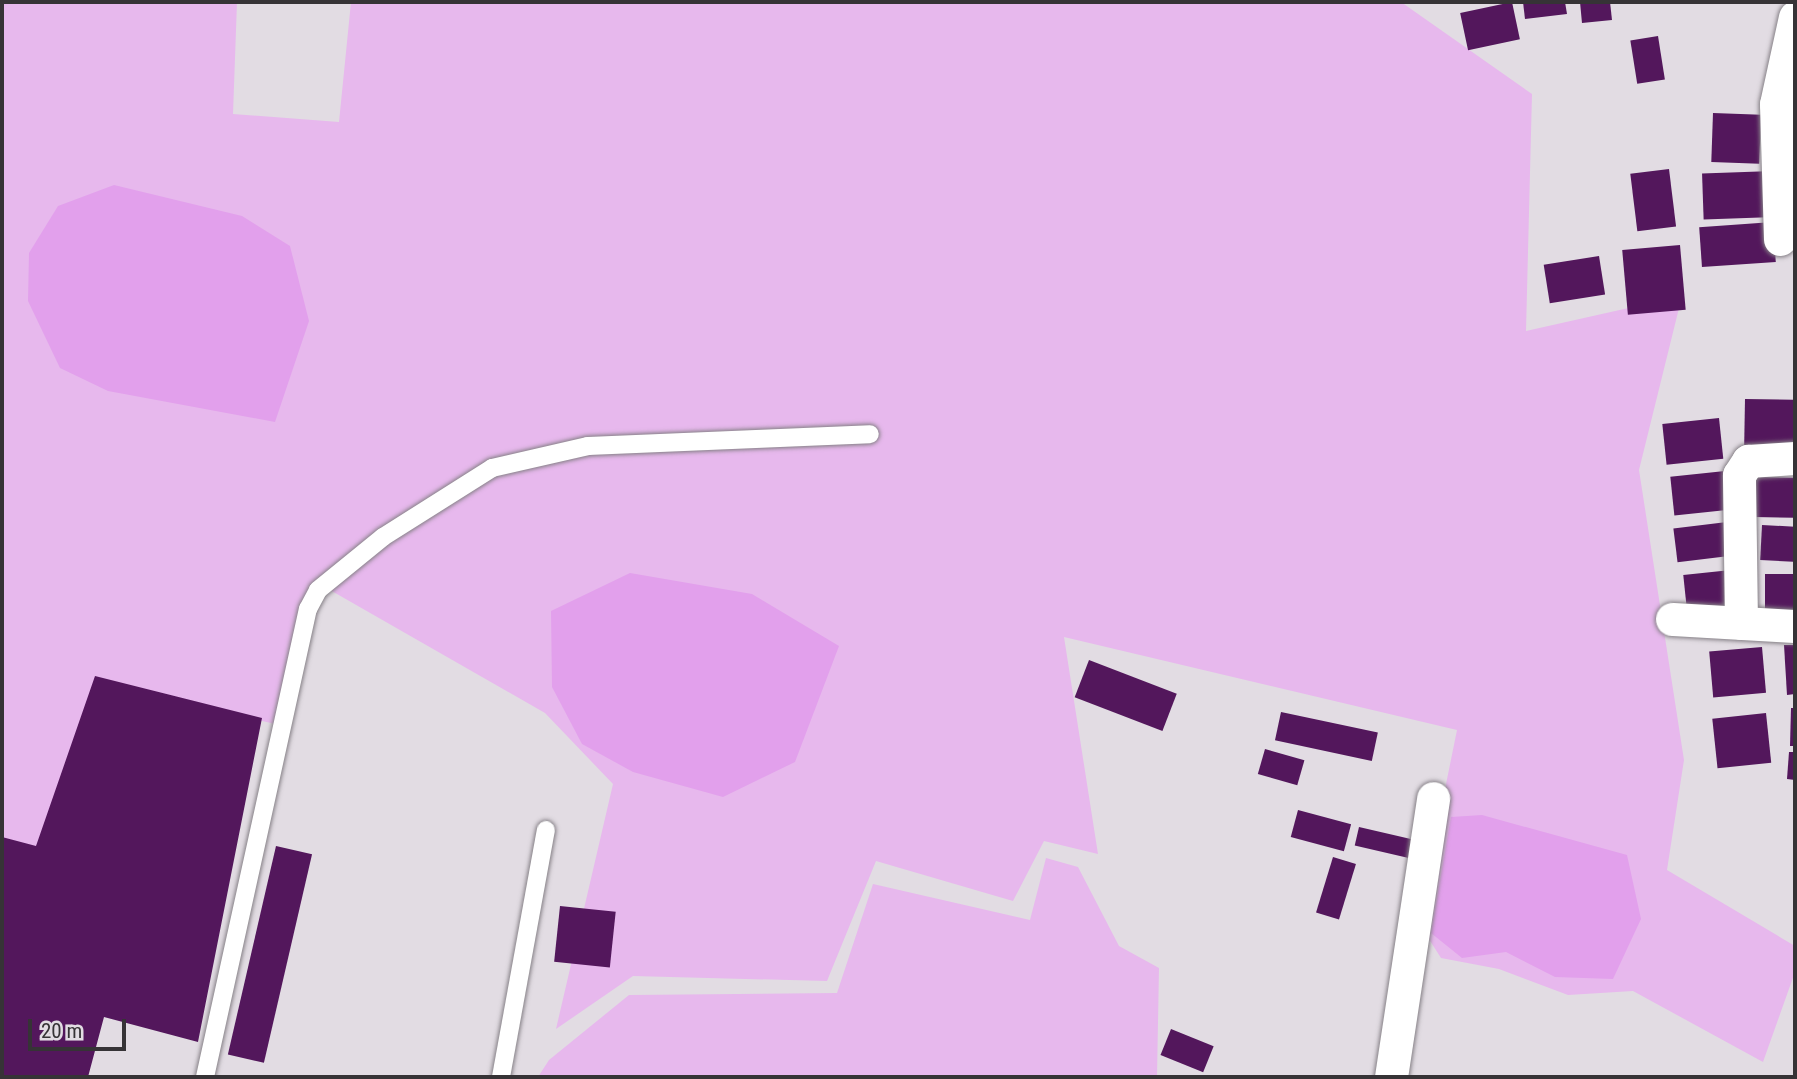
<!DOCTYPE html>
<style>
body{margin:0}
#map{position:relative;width:1797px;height:1079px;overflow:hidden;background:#e2dce3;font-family:"Roboto Condensed",sans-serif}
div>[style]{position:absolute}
.green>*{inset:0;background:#e7b8ed}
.water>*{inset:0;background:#e2a0ec}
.building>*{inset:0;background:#53175c;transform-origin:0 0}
.roads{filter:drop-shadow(0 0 2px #868187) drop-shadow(0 0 2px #868187)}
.lane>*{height:18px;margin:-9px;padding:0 9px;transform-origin:9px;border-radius:9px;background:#fff}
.street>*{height:33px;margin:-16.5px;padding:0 16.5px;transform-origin:16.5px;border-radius:16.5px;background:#fff}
span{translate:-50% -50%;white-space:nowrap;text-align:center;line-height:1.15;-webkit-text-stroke:7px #e2dce3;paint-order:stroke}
.frame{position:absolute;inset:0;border:4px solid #363336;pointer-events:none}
.scale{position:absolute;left:28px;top:1019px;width:98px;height:32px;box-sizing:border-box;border:4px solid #363336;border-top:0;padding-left:9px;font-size:21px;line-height:24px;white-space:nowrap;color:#363336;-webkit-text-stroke:5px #e2dce3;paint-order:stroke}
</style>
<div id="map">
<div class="green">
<i style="clip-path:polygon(2px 2px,237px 2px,233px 114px,339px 122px,351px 2px,1401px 2px,1532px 94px,1526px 331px,1682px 296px,1639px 470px,1684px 760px,1667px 870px,1795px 946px,1795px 972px,1763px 1062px,1633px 991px,1568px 995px,1499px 969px,1441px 958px,1418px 922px,1457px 730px,1064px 637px,1098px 854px,1044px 841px,1013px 901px,876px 861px,827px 981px,633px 976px,556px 1029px,613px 784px,545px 713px,316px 582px,275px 724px,97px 682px,35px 856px,2px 843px)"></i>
<i style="clip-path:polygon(1046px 858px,1078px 867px,1119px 946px,1159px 968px,1157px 1077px,538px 1077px,549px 1060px,629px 995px,837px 993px,873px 884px,1030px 920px)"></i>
</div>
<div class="water">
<i style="clip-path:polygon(114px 185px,242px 216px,290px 246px,309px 321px,275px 422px,108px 391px,60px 368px,28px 301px,29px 253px,58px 206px)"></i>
<i style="clip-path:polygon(630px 573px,752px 594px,839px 646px,795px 762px,723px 797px,633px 772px,582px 744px,552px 687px,551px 611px)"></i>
<i style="clip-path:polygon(1482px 815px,1627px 855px,1641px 919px,1613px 979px,1555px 977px,1506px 952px,1462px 958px,1431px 933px,1451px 817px)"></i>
</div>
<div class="building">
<i style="left:1512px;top:2px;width:38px;height:53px;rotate:78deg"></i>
<i style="clip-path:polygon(1523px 2px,1565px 2px,1567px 14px,1525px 19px)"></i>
<i style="clip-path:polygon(1580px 2px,1610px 2px,1612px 20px,1582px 23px)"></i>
<i style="left:1658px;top:36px;width:44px;height:28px;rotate:81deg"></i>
<i style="left:1713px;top:113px;width:48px;height:49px;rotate:2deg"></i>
<i style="left:1669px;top:169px;width:58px;height:39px;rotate:83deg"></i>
<i style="left:1773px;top:171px;width:46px;height:71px;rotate:88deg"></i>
<i style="left:1773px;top:222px;width:40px;height:74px;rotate:86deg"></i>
<i style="left:1680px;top:245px;width:65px;height:58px;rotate:85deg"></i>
<i style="left:1599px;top:256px;width:39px;height:56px;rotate:81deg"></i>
<i style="left:1745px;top:399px;width:49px;height:52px;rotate:1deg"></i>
<i style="left:1719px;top:418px;width:41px;height:57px;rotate:84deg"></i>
<i style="left:1725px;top:471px;width:39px;height:55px;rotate:84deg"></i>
<i style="left:1755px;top:477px;width:40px;height:40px;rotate:1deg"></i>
<i style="left:1727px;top:522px;width:34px;height:54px;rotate:83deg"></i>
<i style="left:1762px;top:525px;width:33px;height:35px;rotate:3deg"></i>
<i style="left:1731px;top:570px;width:37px;height:48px;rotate:84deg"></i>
<i style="left:1765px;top:574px;width:30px;height:42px"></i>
<i style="clip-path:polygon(1784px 645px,1795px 645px,1795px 694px,1787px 695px)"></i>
<i style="left:1762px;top:647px;width:46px;height:53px;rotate:85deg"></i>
<i style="left:1089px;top:660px;width:94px;height:40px;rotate:21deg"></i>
<i style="clip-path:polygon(95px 676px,262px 718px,198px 1042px,104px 1017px,88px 1077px,2px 1077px,2px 837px,36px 846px)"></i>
<i style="clip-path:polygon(1791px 708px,1795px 708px,1795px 746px,1790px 746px)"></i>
<i style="left:1281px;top:712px;width:99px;height:29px;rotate:12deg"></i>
<i style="left:1766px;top:713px;width:50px;height:54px;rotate:84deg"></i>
<i style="left:1265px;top:749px;width:41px;height:26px;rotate:16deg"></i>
<i style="clip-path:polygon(1789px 752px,1795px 752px,1795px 780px,1787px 779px)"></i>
<i style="left:1298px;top:810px;width:55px;height:28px;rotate:15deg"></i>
<i style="left:1359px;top:827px;width:62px;height:19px;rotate:13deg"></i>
<i style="left:276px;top:846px;width:37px;height:214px;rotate:13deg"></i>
<i style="left:1333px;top:857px;width:24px;height:58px;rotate:17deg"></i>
<i style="left:560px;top:906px;width:56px;height:56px;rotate:6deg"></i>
<i style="left:1171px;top:1029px;width:46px;height:28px;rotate:22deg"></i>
</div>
<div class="roads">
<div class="lane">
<i style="left:205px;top:1077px;width:479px;rotate:-77.6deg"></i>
<i style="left:308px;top:609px;width:21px;rotate:-62deg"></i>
<i style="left:318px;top:590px;width:84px;rotate:-39.2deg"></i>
<i style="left:383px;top:537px;width:129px;rotate:-32.3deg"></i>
<i style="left:492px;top:468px;width:98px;rotate:-12.9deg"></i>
<i style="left:588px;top:446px;width:282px;rotate:-2.4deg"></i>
<i style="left:501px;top:1077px;width:251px;rotate:-79.7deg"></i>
</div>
<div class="street">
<i style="left:1780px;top:239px;width:135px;rotate:-91.7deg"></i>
<i style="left:1776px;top:104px;width:89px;rotate:-77.7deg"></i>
<i style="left:1672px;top:619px;width:123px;rotate:3.3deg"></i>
<i style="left:1741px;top:623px;width:148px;rotate:-90.8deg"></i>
<i style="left:1739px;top:475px;width:17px;rotate:-57deg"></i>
<i style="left:1748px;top:461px;width:47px;rotate:-3.7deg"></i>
<i style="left:1391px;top:1077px;width:282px;rotate:-81.4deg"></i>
</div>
</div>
<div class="frame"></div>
<div class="scale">20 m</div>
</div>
